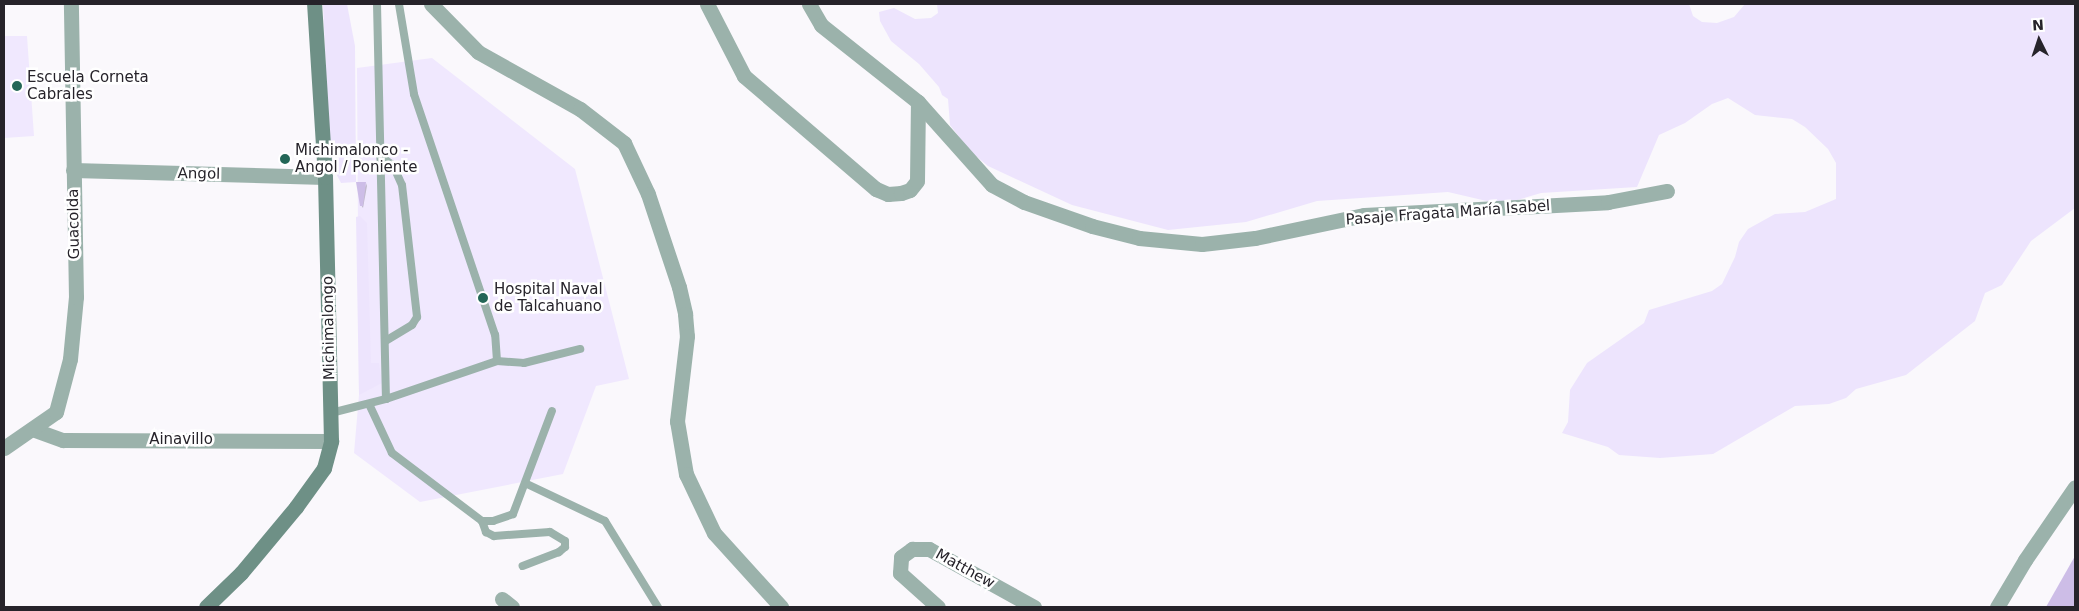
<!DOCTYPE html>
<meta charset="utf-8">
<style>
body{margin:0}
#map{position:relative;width:2079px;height:611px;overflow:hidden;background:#faf8fc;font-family:"DejaVu Sans",sans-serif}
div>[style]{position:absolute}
.built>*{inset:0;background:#f0e8fe}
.green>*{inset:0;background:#ede4fd}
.shadow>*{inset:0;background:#0003}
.building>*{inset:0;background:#cdbde7}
.service>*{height:8px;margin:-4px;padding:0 4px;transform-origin:4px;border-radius:4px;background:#9bb2ab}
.minor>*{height:15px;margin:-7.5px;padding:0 7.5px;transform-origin:7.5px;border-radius:7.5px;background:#9bb2ab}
.secondary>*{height:15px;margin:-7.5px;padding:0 7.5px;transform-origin:7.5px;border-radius:7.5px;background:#6e9086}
.dots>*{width:14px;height:14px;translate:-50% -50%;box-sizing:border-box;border:2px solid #fff;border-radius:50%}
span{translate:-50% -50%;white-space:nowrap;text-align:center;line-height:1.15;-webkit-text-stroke:5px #fff;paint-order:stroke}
.poi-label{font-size:15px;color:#26232a}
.left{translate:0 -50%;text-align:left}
.street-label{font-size:15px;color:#26232a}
.frame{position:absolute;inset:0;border:5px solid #26232a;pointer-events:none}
.north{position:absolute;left:2014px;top:15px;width:50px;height:50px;-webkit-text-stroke:4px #fff;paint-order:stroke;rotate:356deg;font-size:14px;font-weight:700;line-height:20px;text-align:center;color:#26232a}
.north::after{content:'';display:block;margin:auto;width:18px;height:22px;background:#26232a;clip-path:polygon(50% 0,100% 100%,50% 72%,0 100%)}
</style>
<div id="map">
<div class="built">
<i style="clip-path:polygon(4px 36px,27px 36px,34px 136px,4px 138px)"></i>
<i style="clip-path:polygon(432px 58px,575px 169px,629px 379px,596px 386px,563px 474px,420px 502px,354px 453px,359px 395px,357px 68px)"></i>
</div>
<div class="green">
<i style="clip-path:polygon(323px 4px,347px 4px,355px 46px,356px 182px,341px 183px,330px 162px)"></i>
<i style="clip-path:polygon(937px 4px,1689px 4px,1693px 16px,1702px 22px,1717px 23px,1734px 17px,1745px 4px,2075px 4px,2075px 208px,2031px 241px,2002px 285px,1985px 293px,1975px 321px,1906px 375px,1856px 389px,1846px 398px,1829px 404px,1795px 406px,1713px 454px,1660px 458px,1619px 455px,1608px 447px,1562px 433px,1568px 422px,1570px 390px,1587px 363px,1644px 323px,1649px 310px,1712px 291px,1722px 284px,1735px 257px,1739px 242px,1748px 229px,1775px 214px,1805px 212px,1836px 199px,1836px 163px,1828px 149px,1805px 127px,1792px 119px,1755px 115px,1728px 98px,1712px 104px,1685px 123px,1659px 135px,1637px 187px,1541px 193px,1517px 200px,1491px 202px,1448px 192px,1317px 201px,1246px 222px,1168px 230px,1072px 205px,988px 166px,970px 151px,950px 125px,948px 99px,942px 95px,939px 87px,919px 64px,891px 41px,880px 21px,879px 12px,894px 8px,915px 19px,931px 18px,938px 13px)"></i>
<i style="clip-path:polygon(360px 216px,367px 223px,371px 363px,379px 363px,382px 383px,359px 395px,356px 217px)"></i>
</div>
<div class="shadow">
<i style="clip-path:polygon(366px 183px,367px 186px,363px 208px,361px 205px)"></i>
<i style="clip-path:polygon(2075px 559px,2075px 607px,2048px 607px)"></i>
</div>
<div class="building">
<i style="clip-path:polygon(356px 182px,366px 182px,363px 206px,360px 206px)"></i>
<i style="clip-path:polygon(2075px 556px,2075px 607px,2046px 607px)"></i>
</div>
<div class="service">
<i style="left:377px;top:4px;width:395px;rotate:88.7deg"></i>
<i style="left:380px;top:156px;width:16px;rotate:35deg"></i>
<i style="left:393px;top:165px;width:22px;rotate:66deg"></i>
<i style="left:402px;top:185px;width:133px;rotate:83.5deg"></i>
<i style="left:417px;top:317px;width:9px;rotate:122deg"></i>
<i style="left:412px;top:325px;width:31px;rotate:149deg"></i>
<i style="left:497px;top:361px;width:27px;rotate:4deg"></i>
<i style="left:524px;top:363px;width:58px;rotate:-14deg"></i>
<i style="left:369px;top:404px;width:54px;rotate:64.9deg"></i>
<i style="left:392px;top:453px;width:113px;rotate:37.1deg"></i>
<i style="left:482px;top:521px;width:11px"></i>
<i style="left:493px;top:521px;width:21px;rotate:-19deg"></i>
<i style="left:513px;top:514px;width:110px;rotate:-69.3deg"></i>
<i style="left:331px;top:413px;width:57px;rotate:-14.3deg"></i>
<i style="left:386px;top:399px;width:117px;rotate:-18.9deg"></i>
<i style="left:497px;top:361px;width:26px;rotate:-94deg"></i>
<i style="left:495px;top:335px;width:254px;rotate:-108.6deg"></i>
<i style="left:414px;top:94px;width:91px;rotate:-99.5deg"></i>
<i style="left:527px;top:484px;width:86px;rotate:25.4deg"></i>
<i style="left:605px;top:521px;width:101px;rotate:58.4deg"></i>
<i style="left:482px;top:521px;width:12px;rotate:70deg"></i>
<i style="left:486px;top:532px;width:9px;rotate:27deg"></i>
<i style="left:494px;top:536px;width:56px;rotate:-4.1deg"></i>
<i style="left:550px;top:532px;width:17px;rotate:31deg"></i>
<i style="left:565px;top:541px;width:6px;rotate:90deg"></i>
<i style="left:565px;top:547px;width:8px;rotate:140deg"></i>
<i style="left:559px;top:552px;width:39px;rotate:159deg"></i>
</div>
<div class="minor">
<i style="left:431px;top:4px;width:67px;rotate:45.6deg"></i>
<i style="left:478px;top:52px;width:117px;rotate:29.2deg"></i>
<i style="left:580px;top:109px;width:56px;rotate:37.7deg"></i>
<i style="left:624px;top:143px;width:56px;rotate:64.8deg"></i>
<i style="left:648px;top:194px;width:98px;rotate:71.6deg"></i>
<i style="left:679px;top:287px;width:28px;rotate:77deg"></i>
<i style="left:685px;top:314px;width:22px;rotate:85deg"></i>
<i style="left:687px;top:336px;width:86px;rotate:96.7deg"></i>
<i style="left:677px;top:421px;width:54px;rotate:80.4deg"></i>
<i style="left:686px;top:474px;width:65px;rotate:64.6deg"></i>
<i style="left:714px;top:533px;width:100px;rotate:47.8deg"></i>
<i style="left:707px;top:4px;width:81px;rotate:62.8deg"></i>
<i style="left:744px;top:76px;width:174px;rotate:40.6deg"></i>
<i style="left:876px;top:189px;width:13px;rotate:23deg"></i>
<i style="left:888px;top:194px;width:13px;rotate:-4deg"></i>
<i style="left:901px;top:193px;width:9px;rotate:-18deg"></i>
<i style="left:910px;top:190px;width:11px;rotate:-52deg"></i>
<i style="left:917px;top:181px;width:79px;rotate:-89.3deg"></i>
<i style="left:809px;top:4px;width:24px;rotate:60deg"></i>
<i style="left:821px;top:25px;width:124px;rotate:38.4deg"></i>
<i style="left:918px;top:102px;width:111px;rotate:48.3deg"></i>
<i style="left:992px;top:185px;width:36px;rotate:28deg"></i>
<i style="left:1024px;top:202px;width:72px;rotate:19.4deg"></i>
<i style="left:1092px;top:226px;width:49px;rotate:14.3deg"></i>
<i style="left:1139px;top:238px;width:63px;rotate:5.4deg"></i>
<i style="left:1202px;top:244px;width:53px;rotate:-6.5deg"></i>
<i style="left:1255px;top:238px;width:111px;rotate:-11.9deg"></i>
<i style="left:1364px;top:215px;width:244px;rotate:-3deg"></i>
<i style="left:1608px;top:202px;width:60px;rotate:-10.6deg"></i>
<i style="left:73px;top:170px;width:252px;rotate:1.6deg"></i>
<i style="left:32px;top:429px;width:33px;rotate:20deg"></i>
<i style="left:63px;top:440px;width:268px;rotate:0.2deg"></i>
<i style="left:4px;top:448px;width:63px;rotate:-34.7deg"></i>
<i style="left:56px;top:412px;width:55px;rotate:-75.2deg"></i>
<i style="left:70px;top:359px;width:62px;rotate:-84.5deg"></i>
<i style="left:76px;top:297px;width:293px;rotate:-91deg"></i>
<i style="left:502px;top:599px;width:13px;rotate:39deg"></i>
<i style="left:938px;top:607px;width:51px;rotate:-138.2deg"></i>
<i style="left:900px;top:573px;width:16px;rotate:-86deg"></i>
<i style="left:901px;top:557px;width:14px;rotate:-36deg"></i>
<i style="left:912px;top:549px;width:17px"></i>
<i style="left:929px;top:549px;width:120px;rotate:28.9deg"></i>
<i style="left:1997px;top:607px;width:55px;rotate:-59.2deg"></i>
<i style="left:2025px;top:560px;width:88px;rotate:-55.6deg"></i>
</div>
<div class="secondary">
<i style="left:206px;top:607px;width:49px;rotate:-44.2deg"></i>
<i style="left:241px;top:573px;width:86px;rotate:-50.2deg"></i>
<i style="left:296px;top:507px;width:48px;rotate:-54.3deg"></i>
<i style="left:324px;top:468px;width:28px;rotate:-75deg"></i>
<i style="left:331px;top:441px;width:264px;rotate:-91.3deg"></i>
<i style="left:325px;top:177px;width:173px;rotate:-93.6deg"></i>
</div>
<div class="dots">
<i style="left:17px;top:86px;background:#236657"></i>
<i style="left:285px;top:159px;background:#236657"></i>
<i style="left:483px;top:298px;background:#236657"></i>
</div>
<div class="poi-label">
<span class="left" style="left:27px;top:86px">Escuela Corneta<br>Cabrales</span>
<span class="left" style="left:295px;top:159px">Michimalonco -<br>Angol / Poniente</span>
<span class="left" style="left:494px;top:298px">Hospital Naval<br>de Talcahuano</span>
</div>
<div class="street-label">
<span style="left:199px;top:174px;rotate:1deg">Angol</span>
<span style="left:1448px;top:213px;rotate:-4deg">Pasaje Fragata María Isabel</span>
<span style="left:74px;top:224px;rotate:-91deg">Guacolda</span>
<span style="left:329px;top:328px;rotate:-91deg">Michimalongo</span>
<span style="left:181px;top:440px">Ainavillo</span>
<span style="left:965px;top:569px;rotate:29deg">Matthew</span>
</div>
<div class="frame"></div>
<div class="north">N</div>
</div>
